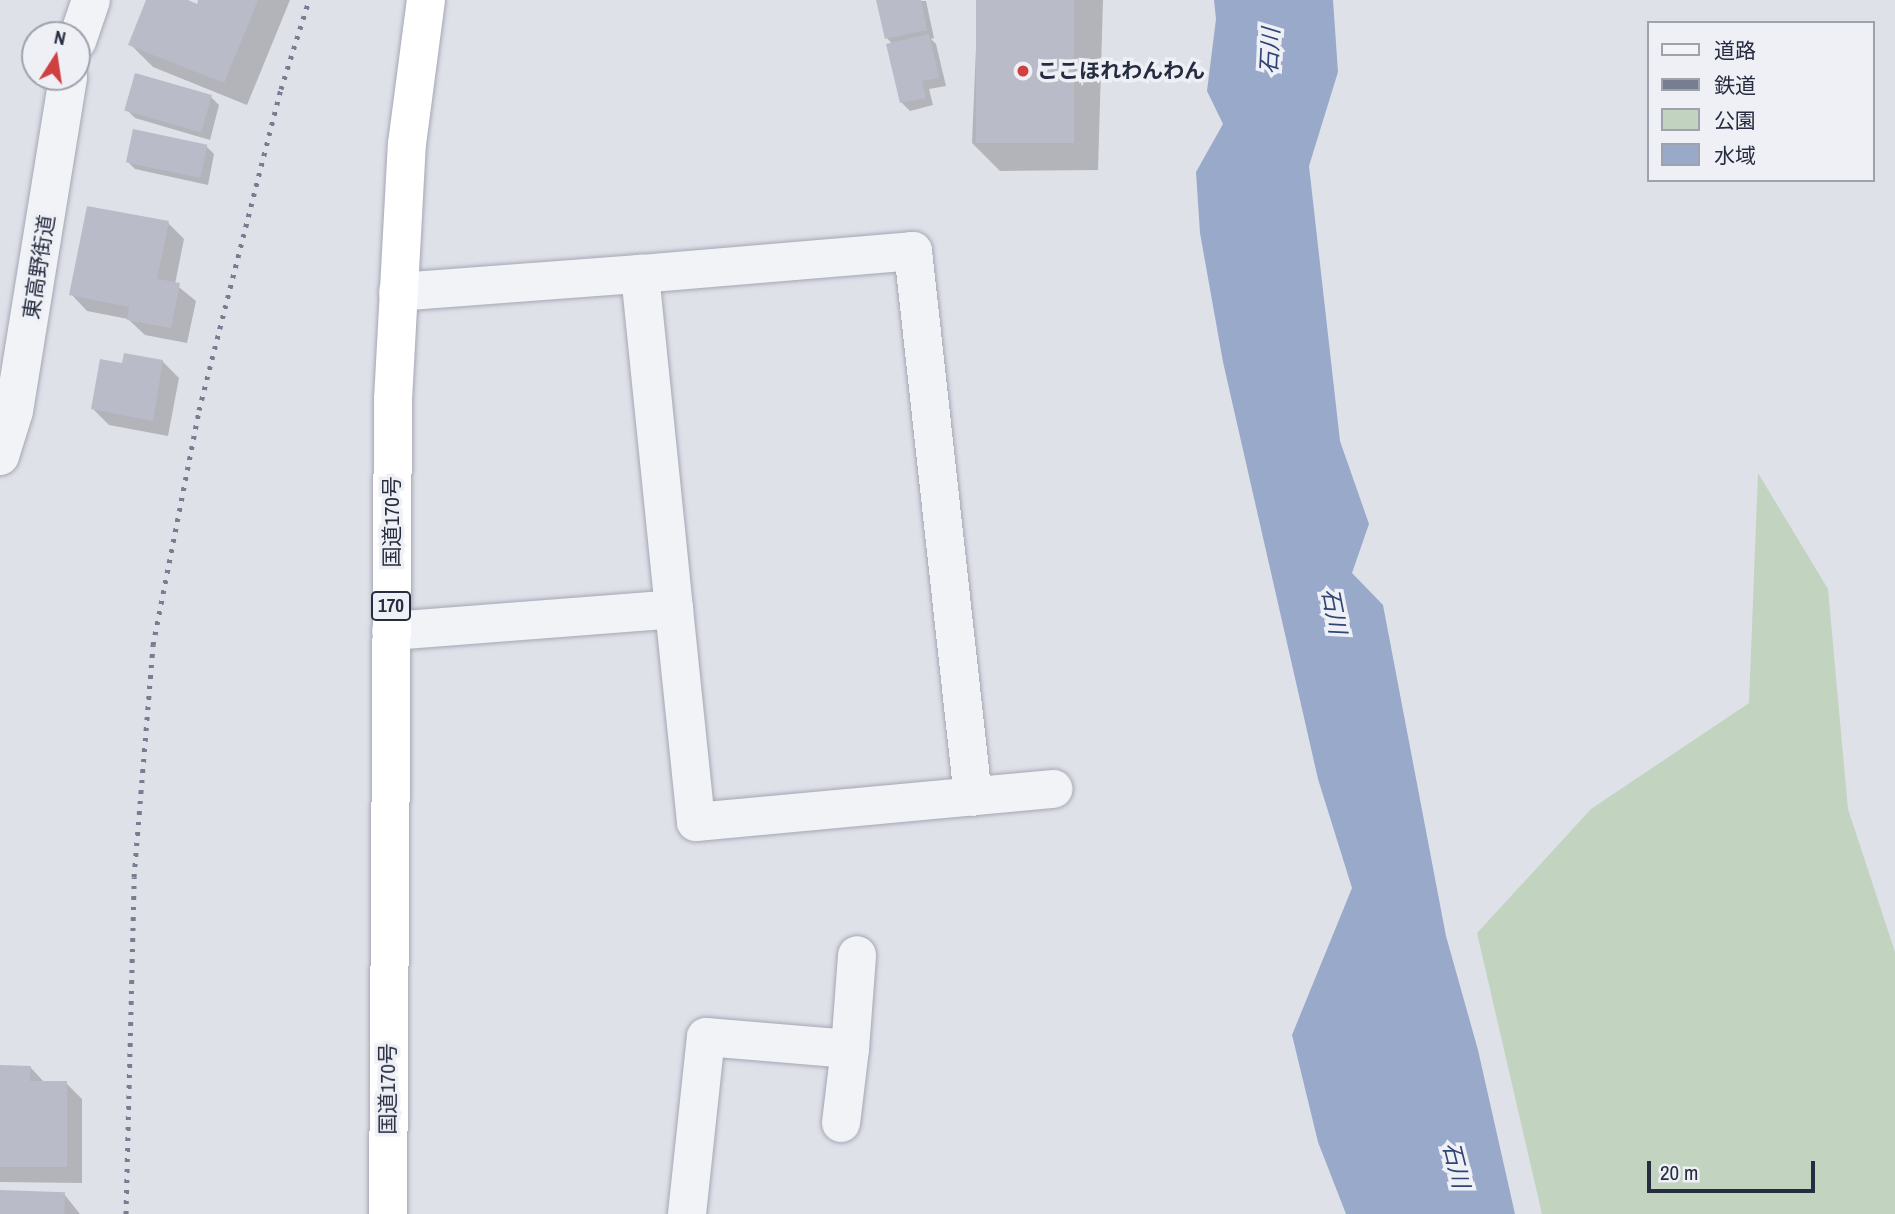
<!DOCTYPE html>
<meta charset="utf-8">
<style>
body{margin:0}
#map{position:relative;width:1895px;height:1214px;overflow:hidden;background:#dfe1e9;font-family:"Archivo Narrow","Noto Sans JP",sans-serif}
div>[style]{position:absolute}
.green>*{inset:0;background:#c2d3c0}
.water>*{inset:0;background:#99a9ca}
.shadow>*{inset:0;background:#0003}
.building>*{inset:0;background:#b9bcc8;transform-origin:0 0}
.roads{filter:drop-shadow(0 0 2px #a4a7b3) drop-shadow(0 0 2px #a4a7b3)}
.street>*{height:38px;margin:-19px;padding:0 19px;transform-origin:19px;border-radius:19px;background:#f2f3f7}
.highway>*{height:38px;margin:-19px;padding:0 19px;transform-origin:19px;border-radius:19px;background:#fff}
.rail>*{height:5px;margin-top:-2.5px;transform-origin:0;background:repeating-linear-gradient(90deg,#787e92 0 3.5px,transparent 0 10.5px)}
.dots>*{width:19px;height:19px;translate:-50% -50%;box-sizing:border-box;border:4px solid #eef0f6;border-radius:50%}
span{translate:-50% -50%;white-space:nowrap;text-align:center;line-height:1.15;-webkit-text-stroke:7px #eef0f6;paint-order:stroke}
.shield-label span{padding:2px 5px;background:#eef0f6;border:2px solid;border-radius:5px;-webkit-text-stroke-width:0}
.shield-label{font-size:19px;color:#272d40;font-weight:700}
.poi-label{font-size:21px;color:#272d40;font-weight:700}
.left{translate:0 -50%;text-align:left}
.street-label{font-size:21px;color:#272d40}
.water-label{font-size:23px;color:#304575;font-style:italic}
.legend{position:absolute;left:1647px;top:21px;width:228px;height:161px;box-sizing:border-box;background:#eef0f6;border:2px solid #9ea2ad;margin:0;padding:9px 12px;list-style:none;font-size:21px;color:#272d40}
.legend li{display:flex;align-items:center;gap:14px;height:35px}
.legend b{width:35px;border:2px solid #9ea2ad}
.north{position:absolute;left:21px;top:21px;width:70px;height:70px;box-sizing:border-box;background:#eef0f6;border:2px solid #9ea2ad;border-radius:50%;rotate:12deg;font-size:19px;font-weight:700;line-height:28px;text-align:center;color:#272d40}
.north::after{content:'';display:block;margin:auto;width:24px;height:32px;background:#d14041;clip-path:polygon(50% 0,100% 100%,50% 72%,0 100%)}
.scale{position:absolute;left:1647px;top:1161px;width:168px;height:32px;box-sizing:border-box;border:4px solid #272d40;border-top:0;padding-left:9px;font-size:21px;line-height:24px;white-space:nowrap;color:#272d40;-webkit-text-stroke:5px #eef0f6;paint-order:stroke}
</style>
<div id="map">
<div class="green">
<i style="clip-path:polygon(1758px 473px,1828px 589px,1848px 809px,1895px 952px,1895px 1214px,1542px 1214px,1477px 933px,1591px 809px,1749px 703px)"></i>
</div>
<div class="water">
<i style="clip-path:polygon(1214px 0,1333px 0,1338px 72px,1309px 166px,1340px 441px,1369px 524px,1352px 573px,1383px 605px,1446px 936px,1478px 1050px,1515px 1214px,1346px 1214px,1318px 1142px,1292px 1035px,1352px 888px,1318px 779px,1223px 362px,1200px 233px,1196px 172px,1223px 124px,1207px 91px,1216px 19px)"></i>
</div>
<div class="shadow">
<i style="clip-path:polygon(148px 0,183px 0,198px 6px,200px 0,290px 0,247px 105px,153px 67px,130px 44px)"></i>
<i style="clip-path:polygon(884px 0,926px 1px,934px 38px,931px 39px,936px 44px,946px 86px,929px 89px,933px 105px,910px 111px,902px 103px,893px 45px,887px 38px)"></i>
<i style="clip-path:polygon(978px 0,1103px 0,1098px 170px,1000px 171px,972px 143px)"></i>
<i style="clip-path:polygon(211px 97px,219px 105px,210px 140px,135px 118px,127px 110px)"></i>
<i style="clip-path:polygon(206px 146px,214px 154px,208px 185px,135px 169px,127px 161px)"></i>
<i style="clip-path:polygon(168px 223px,184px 239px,175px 284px,196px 301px,187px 343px,145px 335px,128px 319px,87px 311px,71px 294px)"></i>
<i style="clip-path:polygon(162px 361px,179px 378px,168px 436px,109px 425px,93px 409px,123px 366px)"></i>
<i style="clip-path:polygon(0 1067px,30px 1067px,45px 1083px,66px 1083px,82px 1099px,82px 1183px,0 1182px)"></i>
<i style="clip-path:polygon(0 1192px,64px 1194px,80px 1214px,0 1214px)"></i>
</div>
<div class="building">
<i style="clip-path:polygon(146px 0,188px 0,197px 4px,198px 0,258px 0,224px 83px,128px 45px)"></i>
<i style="clip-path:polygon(876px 0,921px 0,927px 30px,885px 39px)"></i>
<i style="left:976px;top:0;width:98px;height:143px"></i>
<i style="clip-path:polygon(929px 34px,939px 78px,922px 81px,926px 98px,900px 103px,886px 44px)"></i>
<i style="left:135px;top:73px;width:80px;height:39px;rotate:16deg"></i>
<i style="left:133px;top:129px;width:76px;height:34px;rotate:12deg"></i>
<i style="clip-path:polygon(87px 206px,169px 221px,157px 279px,180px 283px,171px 328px,127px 320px,129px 307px,69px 295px)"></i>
<i style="clip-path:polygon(124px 353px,163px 360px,153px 421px,91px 409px,100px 359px,122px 363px)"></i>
<i style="clip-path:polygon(0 1065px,31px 1066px,30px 1081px,67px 1081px,67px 1167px,0 1167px)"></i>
<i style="left:0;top:1190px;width:65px;height:24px;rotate:2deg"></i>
</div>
<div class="roads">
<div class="street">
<i style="left:77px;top:41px;width:43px;rotate:-71.1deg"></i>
<i style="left:398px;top:292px;width:243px;rotate:-4.3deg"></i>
<i style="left:0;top:456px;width:47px;rotate:-72.7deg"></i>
<i style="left:14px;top:411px;width:338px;rotate:-80.8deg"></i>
<i style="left:674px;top:609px;width:337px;rotate:-95.8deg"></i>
<i style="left:640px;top:274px;width:274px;rotate:-4.8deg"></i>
<i style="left:913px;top:251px;width:549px;rotate:83.73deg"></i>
<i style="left:391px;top:631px;width:284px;rotate:-4.4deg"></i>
<i style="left:674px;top:609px;width:214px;rotate:84.1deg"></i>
<i style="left:696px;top:822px;width:359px;rotate:-5.3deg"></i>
<i style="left:841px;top:1123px;width:75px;rotate:-83.1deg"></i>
<i style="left:687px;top:1214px;width:178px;rotate:-83.9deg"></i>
<i style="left:706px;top:1037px;width:144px;rotate:4.8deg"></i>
<i style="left:850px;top:1049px;width:94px;rotate:-85.7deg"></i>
</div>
<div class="highway">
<i style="left:388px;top:1214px;width:814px;rotate:-89.65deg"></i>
<i style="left:393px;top:400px;width:256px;rotate:-86.9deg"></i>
<i style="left:407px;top:144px;width:145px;rotate:-82.5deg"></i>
</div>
</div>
<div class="rail">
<i style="left:126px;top:1214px;width:337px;rotate:-88.6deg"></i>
<i style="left:134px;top:877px;width:233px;rotate:-85.3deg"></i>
<i style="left:153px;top:645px;width:239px;rotate:-78.9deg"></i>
<i style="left:199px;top:410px;width:331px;rotate:-75.7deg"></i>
<i style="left:281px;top:89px;width:93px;rotate:-72.5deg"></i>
</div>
<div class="dots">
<i style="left:1023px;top:71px;background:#d14041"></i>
</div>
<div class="shield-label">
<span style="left:391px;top:606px">170</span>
</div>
<div class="poi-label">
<span class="left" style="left:1037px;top:71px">ここほれわんわん</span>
</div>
<div class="street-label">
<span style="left:39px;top:267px;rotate:-81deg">東高野街道</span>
<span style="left:392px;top:522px;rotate:-90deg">国道170号</span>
<span style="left:388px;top:1089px;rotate:-90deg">国道170号</span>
</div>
<div class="water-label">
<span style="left:1270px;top:51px;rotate:-87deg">石川</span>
<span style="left:1334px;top:611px;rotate:79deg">石川</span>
<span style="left:1456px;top:1165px;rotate:76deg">石川</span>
</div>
<ul class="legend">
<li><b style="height:9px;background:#f2f3f7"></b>道路</li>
<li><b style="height:9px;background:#787e92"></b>鉄道</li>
<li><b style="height:19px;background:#c2d3c0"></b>公園</li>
<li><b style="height:19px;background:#99a9ca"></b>水域</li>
</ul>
<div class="north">N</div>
<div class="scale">20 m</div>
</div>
